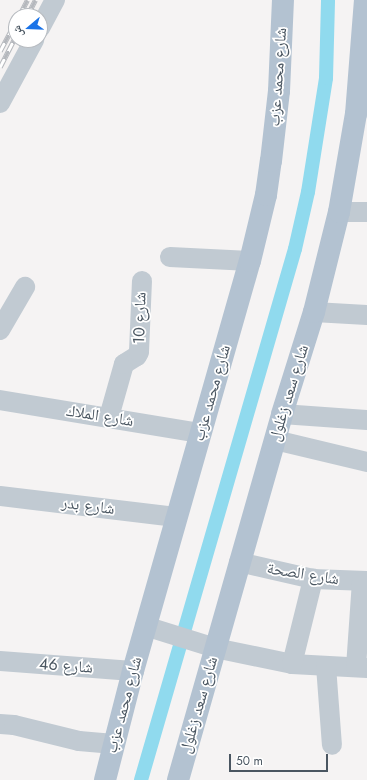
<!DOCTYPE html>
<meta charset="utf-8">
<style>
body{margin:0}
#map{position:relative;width:367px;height:780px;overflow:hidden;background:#f5f3f3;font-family:Jost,"Noto Naskh Arabic",sans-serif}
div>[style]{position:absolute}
.canal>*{height:14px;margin:-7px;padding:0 7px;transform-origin:7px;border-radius:7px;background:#90daee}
.minor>*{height:20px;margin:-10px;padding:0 10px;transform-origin:10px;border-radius:10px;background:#c1cad2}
.major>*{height:22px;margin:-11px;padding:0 11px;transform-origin:11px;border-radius:11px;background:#b3c2d1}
.rail>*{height:4.5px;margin-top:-2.25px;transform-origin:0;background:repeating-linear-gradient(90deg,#fff 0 9px,#b5b8bd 0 18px);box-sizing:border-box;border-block:1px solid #b5b8bd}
span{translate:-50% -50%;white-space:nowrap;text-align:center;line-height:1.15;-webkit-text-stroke:3.5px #fff;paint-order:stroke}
.street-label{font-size:16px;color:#4a5661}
.north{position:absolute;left:8px;top:8px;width:40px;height:40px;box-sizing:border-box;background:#fff;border:1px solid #b7bbc0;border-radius:50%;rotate:251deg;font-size:11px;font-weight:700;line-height:16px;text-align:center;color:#4a5661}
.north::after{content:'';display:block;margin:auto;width:14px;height:18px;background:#1a73e8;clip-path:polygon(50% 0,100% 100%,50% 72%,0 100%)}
.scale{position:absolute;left:229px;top:754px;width:99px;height:18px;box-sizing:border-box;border:2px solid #4a5661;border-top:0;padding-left:5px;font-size:12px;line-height:14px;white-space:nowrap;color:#4a5661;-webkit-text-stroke:3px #fff;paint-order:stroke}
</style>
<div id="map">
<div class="canal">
<i style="left:141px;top:780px;width:553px;rotate:-73.83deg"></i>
<i style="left:295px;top:249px;width:58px;rotate:-77.2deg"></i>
<i style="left:308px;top:192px;width:115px;rotate:-81deg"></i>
<i style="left:326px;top:78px;width:78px;rotate:-88.5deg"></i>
</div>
<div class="minor">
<i style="left:40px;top:28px;width:32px;rotate:-62deg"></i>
<i style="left:0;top:103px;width:72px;rotate:-61.6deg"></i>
<i style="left:339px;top:212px;width:28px"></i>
<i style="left:170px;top:257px;width:80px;rotate:2.9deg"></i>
<i style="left:314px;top:312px;width:53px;rotate:3.2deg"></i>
<i style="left:0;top:330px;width:50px;rotate:-59.8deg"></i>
<i style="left:0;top:400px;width:203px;rotate:9.4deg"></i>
<i style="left:282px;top:414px;width:85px;rotate:4deg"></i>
<i style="left:109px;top:417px;width:55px;rotate:-74.2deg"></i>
<i style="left:124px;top:364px;width:15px;rotate:-32deg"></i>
<i style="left:137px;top:356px;width:4px;rotate:-63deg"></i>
<i style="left:139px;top:352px;width:71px;rotate:-87.6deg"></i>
<i style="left:275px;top:440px;width:95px;rotate:13.4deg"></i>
<i style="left:0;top:496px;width:177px;rotate:6.8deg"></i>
<i style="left:239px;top:562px;width:76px;rotate:12.9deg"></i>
<i style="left:313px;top:579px;width:54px;rotate:2.1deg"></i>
<i style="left:145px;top:626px;width:73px;rotate:17.4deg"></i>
<i style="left:215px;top:648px;width:79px;rotate:11.7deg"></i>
<i style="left:292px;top:664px;width:75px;rotate:3.1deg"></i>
<i style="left:0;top:661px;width:133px;rotate:4.3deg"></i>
<i style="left:292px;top:664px;width:88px;rotate:-76.1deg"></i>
<i style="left:326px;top:666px;width:79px;rotate:85.7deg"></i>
<i style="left:356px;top:667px;width:86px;rotate:-86deg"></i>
<i style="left:0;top:724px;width:14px;rotate:4deg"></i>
<i style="left:14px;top:725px;width:67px;rotate:13.8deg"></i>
<i style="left:79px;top:741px;width:35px;rotate:5deg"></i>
</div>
<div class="major">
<i style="left:105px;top:780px;width:113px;rotate:-75.6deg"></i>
<i style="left:133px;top:671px;width:426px;rotate:-74.1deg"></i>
<i style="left:250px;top:261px;width:68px;rotate:-76.4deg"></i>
<i style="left:266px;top:195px;width:34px;rotate:-82deg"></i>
<i style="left:271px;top:161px;width:70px;rotate:-83.5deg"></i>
<i style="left:279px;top:91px;width:91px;rotate:-87.5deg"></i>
<i style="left:178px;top:780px;width:380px;rotate:-74.1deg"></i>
<i style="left:282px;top:414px;width:107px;rotate:-72.6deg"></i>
<i style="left:314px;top:312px;width:103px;rotate:-76deg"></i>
<i style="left:339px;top:212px;width:99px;rotate:-80.2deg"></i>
<i style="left:356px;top:114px;width:114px;rotate:-85.5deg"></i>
</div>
<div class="rail">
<i style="left:19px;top:16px;width:18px;rotate:-63deg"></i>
<i style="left:27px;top:16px;width:18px;rotate:-63deg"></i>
<i style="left:0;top:51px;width:34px;rotate:-62deg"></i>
<i style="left:0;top:67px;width:35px;rotate:-63deg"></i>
</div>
<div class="street-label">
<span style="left:278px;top:77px;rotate:-86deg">شارع محمد عزب</span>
<span style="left:140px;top:318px;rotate:-88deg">شارع 10</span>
<span style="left:212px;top:393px;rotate:-74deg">شارع محمد عزب</span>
<span style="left:289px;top:393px;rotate:-73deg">شارع سعد زغلول</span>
<span style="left:100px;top:416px;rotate:9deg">شارع الملاك</span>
<span style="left:88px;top:506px;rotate:7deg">شارع بدر</span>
<span style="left:303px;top:574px;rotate:9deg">شارع الصحة</span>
<span style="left:66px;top:666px;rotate:4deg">شارع 46</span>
<span style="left:124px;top:705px;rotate:-75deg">شارع محمد عزب</span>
<span style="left:199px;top:705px;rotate:-74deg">شارع سعد زغلول</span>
</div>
<div class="north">ش</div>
<div class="scale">50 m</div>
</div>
